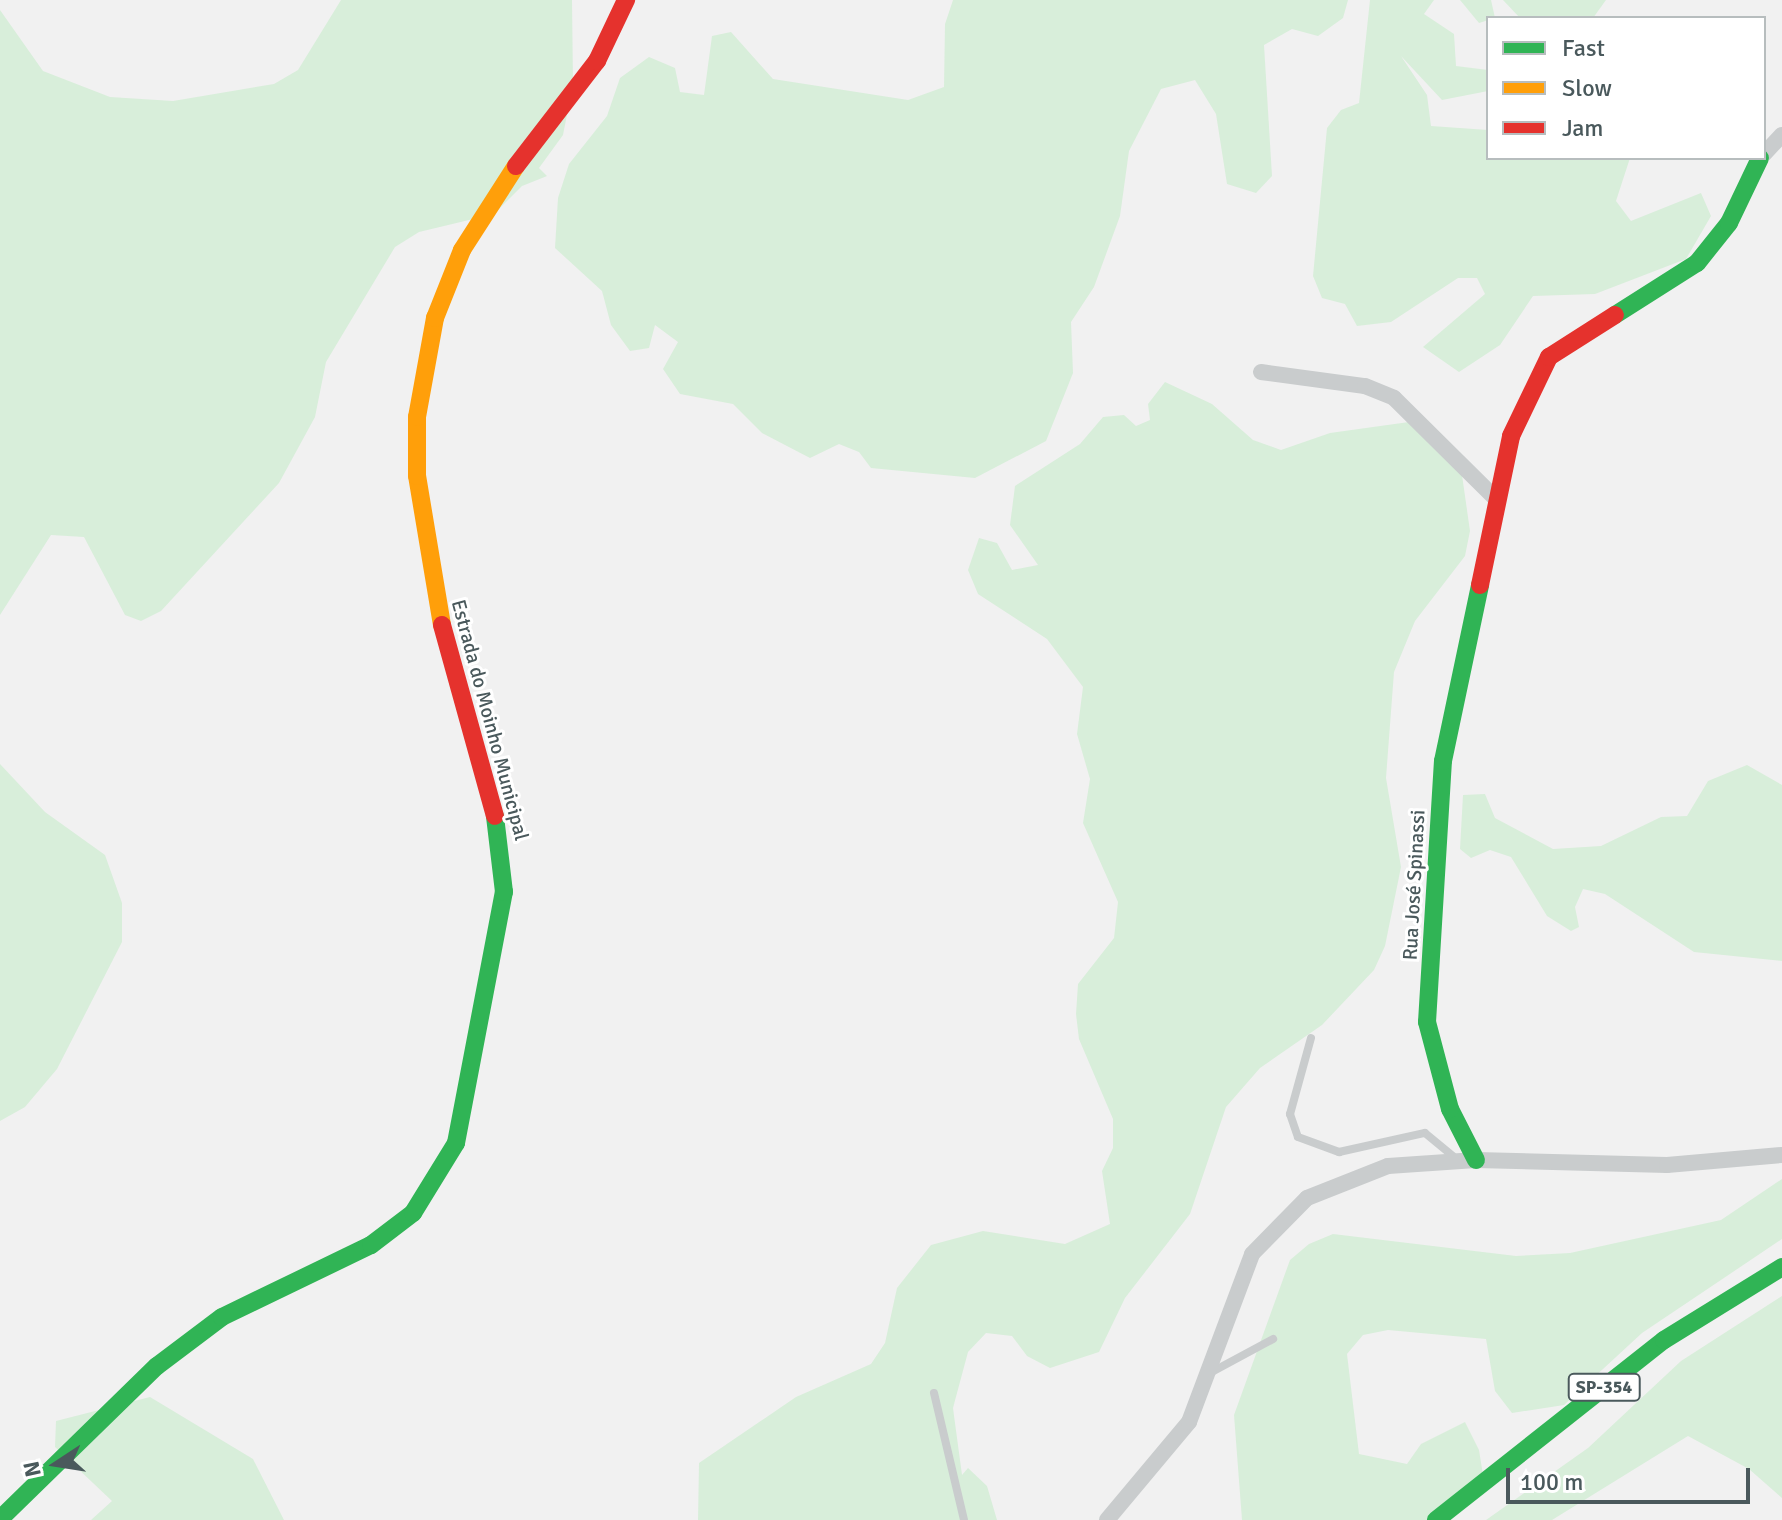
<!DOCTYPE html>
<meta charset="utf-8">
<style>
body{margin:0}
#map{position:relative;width:1782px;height:1520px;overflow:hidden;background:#f1f1f1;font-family:Signika,sans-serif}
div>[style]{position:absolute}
.green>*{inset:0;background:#d8eeda}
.lane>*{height:8px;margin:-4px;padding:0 4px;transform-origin:4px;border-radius:4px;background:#c9cccd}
.street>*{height:16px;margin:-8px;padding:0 8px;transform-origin:8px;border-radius:8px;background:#c9cccd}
.fast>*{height:18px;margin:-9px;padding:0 9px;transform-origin:9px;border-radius:9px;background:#30b455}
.slow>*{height:18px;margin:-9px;padding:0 9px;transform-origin:9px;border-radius:9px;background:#ff9f0a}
.jam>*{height:18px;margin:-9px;padding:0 9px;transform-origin:9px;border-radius:9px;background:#e5322d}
span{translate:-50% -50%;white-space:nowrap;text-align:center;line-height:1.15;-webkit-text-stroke:6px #fff;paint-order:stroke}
.shield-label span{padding:2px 6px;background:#fff;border:2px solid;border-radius:6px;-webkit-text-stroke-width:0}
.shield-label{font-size:18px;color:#4a595c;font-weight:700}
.street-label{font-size:20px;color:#4a595c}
.legend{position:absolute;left:1486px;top:16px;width:280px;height:144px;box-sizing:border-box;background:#fff;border:2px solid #b7bdbe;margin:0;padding:10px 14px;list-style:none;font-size:24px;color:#4a595c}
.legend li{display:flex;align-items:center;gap:16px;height:40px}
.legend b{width:40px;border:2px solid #b7bdbe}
.north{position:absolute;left:16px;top:1424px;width:80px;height:80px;-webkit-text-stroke:6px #fff;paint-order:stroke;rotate:258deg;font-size:22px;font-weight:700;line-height:32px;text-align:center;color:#4a595c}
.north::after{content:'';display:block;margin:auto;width:28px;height:36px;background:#4a595c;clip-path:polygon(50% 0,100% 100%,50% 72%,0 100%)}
.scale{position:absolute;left:1506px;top:1468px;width:244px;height:36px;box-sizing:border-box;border:4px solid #4a595c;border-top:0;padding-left:10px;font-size:24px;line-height:28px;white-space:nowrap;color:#4a595c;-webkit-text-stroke:6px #fff;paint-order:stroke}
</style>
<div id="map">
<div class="green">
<i style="clip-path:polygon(341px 0,572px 0,573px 84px,563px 135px,539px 168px,547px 176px,522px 186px,494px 214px,419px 232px,395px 247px,326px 362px,315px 417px,279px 483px,161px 611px,141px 621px,125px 615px,84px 537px,51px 535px,0 615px,0 10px,43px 71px,110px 97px,173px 101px,274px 84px,298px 70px)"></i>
<i style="clip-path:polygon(953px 0,1348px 0,1343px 18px,1318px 36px,1292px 29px,1264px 45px,1272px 176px,1256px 193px,1227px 184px,1216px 114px,1195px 80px,1161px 89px,1129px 151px,1120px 216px,1094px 287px,1071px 322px,1073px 373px,1046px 441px,975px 478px,871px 468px,859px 452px,839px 444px,810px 458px,762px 433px,733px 404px,680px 394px,663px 369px,678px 342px,655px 325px,649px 348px,630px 351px,611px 325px,602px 291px,555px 248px,558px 198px,569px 164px,607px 116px,620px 78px,649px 57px,675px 68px,680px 92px,704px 95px,712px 36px,731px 32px,773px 79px,908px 100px,944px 87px,945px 24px)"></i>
<i style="clip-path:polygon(1370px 0,1434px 0,1424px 14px,1454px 34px,1456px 66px,1488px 70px,1488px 91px,1442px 100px,1401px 56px,1427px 95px,1431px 126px,1488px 130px,1488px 158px,1630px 158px,1616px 201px,1631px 221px,1701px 193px,1711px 216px,1686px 259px,1595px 294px,1533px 296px,1500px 345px,1459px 372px,1423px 347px,1485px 294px,1477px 278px,1458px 278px,1391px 322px,1357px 326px,1345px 304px,1322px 298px,1313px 276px,1327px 128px,1341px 110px,1359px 103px)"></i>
<i style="clip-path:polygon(1460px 0,1491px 0,1495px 18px,1479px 23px)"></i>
<i style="clip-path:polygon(1503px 0,1606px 0,1593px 18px,1520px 18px)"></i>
<i style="clip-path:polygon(1165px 382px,1212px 404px,1253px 440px,1281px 450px,1330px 433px,1409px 422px,1462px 475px,1470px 531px,1465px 556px,1415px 621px,1394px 672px,1386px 778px,1401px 867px,1385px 946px,1374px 970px,1322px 1025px,1260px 1068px,1226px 1107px,1190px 1214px,1125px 1298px,1099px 1352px,1050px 1368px,1027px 1356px,1012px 1336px,986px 1333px,968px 1352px,953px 1408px,962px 1475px,968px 1468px,987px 1486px,997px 1520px,698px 1520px,699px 1463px,796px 1397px,871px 1364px,885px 1343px,897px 1288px,931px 1245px,983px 1231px,1065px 1244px,1110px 1224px,1102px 1171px,1113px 1148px,1113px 1119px,1079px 1039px,1076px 1014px,1078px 984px,1114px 938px,1118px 902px,1083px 823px,1090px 779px,1077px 734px,1083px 687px,1047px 639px,978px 594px,968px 570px,979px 538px,997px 543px,1012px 570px,1038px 565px,1010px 525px,1015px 486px,1080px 444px,1103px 417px,1124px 415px,1136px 426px,1150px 420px,1148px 404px)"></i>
<i style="clip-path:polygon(0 764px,45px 812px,105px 855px,122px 903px,122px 942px,57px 1069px,25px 1107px,0 1121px)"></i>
<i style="clip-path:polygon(1747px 765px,1782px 785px,1782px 961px,1694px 952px,1605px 894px,1583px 889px,1575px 907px,1579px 927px,1571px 931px,1547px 916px,1511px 857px,1490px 850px,1471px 858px,1460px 849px,1463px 795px,1485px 794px,1495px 818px,1553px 849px,1601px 846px,1661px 817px,1687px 816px,1708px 781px)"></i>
<i style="clip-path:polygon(1782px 1179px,1782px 1239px,1642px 1333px,1564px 1405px,1512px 1413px,1495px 1391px,1486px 1339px,1388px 1330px,1363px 1335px,1347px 1354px,1359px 1454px,1407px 1464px,1421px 1444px,1465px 1422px,1479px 1450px,1483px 1475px,1435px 1520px,1242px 1520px,1234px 1415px,1290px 1260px,1309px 1244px,1333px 1234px,1516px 1256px,1570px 1253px,1721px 1220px)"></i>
<i style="clip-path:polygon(1782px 1296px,1782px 1498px,1749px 1469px,1688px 1436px,1552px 1520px,1486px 1520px,1588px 1448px,1681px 1361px)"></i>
<i style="clip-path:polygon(150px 1397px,253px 1459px,284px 1520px,91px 1520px,112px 1501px,55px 1447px,56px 1421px)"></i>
</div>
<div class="lane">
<i style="left:1311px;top:1038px;width:79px;rotate:105.4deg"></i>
<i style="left:1290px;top:1114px;width:24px;rotate:71deg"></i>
<i style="left:1298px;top:1137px;width:44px;rotate:20.1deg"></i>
<i style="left:1339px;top:1152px;width:88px;rotate:-12.5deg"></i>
<i style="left:1425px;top:1133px;width:44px;rotate:39.5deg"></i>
<i style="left:1208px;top:1374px;width:74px;rotate:-28.3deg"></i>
<i style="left:934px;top:1393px;width:130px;rotate:76.7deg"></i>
</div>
<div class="street">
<i style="left:1764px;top:154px;width:26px;rotate:-47deg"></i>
<i style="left:1261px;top:372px;width:105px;rotate:7.7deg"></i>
<i style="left:1365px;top:386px;width:31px;rotate:22deg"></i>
<i style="left:1394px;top:398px;width:146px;rotate:44.7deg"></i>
<i style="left:1107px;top:1520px;width:128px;rotate:-50.1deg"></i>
<i style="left:1189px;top:1422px;width:179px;rotate:-69.4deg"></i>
<i style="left:1252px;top:1254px;width:78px;rotate:-45.5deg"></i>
<i style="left:1307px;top:1198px;width:87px;rotate:-21.6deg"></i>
<i style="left:1388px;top:1166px;width:88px;rotate:-3.9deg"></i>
<i style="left:1476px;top:1160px;width:191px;rotate:1.5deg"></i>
<i style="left:1667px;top:1165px;width:115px;rotate:-5deg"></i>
</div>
<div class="fast">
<i style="left:1615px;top:315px;width:97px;rotate:-32.4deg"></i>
<i style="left:1697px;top:263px;width:51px;rotate:-51.3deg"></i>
<i style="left:1729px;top:223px;width:72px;rotate:-64.5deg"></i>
<i style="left:1476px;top:1160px;width:57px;rotate:-117deg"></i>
<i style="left:1450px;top:1109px;width:90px;rotate:-104.8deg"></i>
<i style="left:1427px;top:1022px;width:261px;rotate:-86.5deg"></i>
<i style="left:1443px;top:761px;width:180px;rotate:-78.1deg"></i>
<i style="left:0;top:1519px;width:219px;rotate:-44.3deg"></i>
<i style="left:157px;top:1366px;width:81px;rotate:-37deg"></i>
<i style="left:222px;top:1317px;width:165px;rotate:-25.8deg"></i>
<i style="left:371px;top:1245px;width:53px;rotate:-37.3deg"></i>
<i style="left:413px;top:1213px;width:82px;rotate:-58.4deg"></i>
<i style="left:456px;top:1143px;width:256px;rotate:-79.2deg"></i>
<i style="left:504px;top:892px;width:77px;rotate:-96.8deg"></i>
<i style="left:1436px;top:1520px;width:290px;rotate:-38.3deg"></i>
<i style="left:1664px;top:1340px;width:139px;rotate:-31.7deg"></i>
</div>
<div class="slow">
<i style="left:442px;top:625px;width:151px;rotate:-99.5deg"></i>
<i style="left:417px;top:476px;width:59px;rotate:-90deg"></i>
<i style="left:417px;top:417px;width:101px;rotate:-79.7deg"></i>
<i style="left:435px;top:318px;width:73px;rotate:-68.3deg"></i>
<i style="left:462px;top:250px;width:100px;rotate:-57.3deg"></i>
</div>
<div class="jam">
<i style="left:516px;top:166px;width:133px;rotate:-52.4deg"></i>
<i style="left:597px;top:61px;width:68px;rotate:-64.6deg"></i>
<i style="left:1480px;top:585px;width:152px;rotate:-78.2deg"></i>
<i style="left:1511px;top:436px;width:88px;rotate:-64.3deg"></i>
<i style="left:1549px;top:357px;width:78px;rotate:-32.5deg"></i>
<i style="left:442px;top:625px;width:198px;rotate:74.5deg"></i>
</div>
<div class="shield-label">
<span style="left:1604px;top:1387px">SP-354</span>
</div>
<div class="street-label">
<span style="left:490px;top:720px;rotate:75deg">Estrada do Moinho Municipal</span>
<span style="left:1414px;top:885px;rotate:-87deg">Rua José Spinassi</span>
</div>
<ul class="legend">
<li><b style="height:10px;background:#30b455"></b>Fast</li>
<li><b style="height:10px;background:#ff9f0a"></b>Slow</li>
<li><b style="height:10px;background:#e5322d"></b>Jam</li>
</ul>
<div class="north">N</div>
<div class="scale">100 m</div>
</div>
